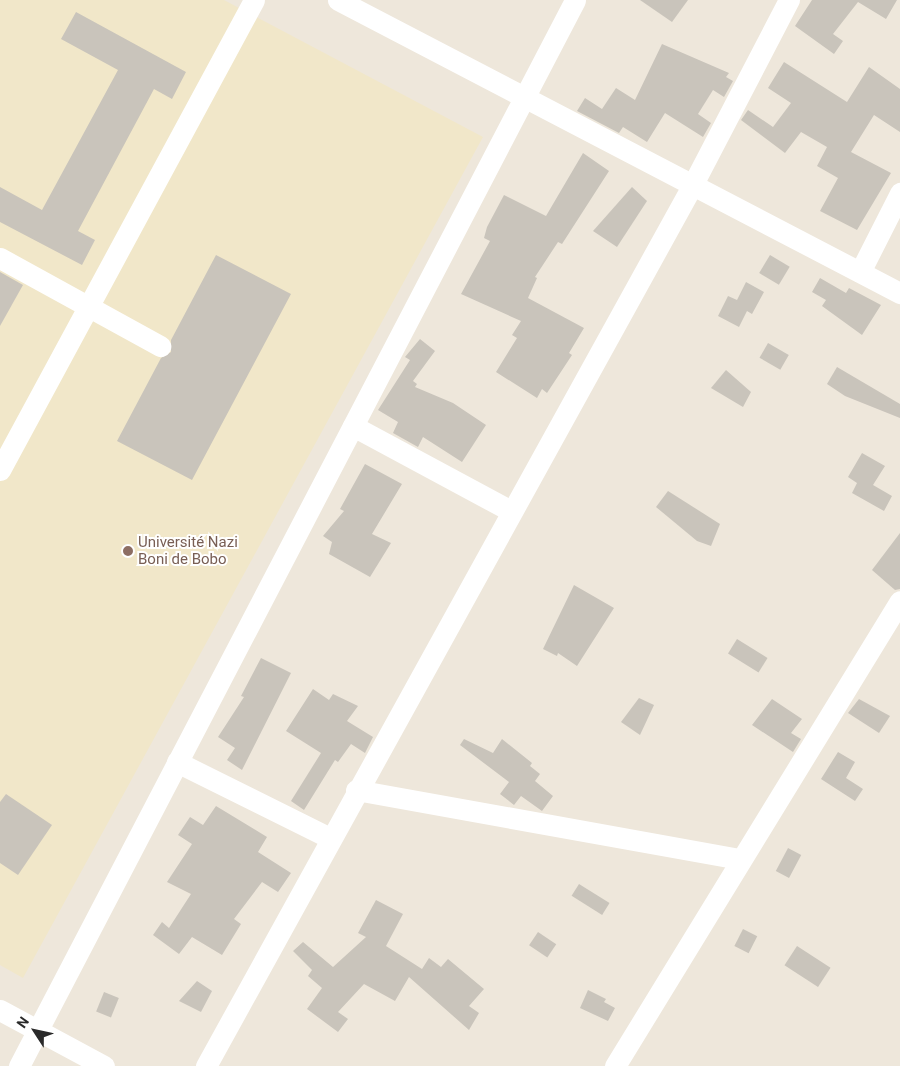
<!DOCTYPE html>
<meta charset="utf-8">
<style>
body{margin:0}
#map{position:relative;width:900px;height:1066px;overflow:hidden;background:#eee7db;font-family:Roboto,sans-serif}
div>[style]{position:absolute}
.education>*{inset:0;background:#f1e7c9}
.building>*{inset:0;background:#c9c4bb;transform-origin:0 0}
.minor>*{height:21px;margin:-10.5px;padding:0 10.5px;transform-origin:10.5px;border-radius:10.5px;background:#fff}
.dots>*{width:14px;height:14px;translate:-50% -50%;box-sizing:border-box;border:2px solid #fff;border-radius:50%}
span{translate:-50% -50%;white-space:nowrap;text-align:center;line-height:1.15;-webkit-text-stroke:4px #fff;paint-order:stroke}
.education-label{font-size:15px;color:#785e54}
.left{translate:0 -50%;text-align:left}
.north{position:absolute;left:10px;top:1006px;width:50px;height:50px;-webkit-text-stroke:4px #fff;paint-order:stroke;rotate:305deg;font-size:14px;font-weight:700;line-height:20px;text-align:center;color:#2a2a2a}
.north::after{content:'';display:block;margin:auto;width:18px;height:22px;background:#2a2a2a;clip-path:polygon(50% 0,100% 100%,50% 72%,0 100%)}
</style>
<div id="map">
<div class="education">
<i style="clip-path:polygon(0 0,224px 0,483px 137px,23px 978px,0 965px)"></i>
</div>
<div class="building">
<i style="clip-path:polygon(640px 0,688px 0,672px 22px)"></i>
<i style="clip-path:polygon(812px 0,897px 0,886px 19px,858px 2px,833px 34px,843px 41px,834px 54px,795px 26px)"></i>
<i style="clip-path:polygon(76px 12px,186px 72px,172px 99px,154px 89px,78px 231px,95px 240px,82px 265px,0 222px,0 187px,42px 210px,118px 70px,61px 39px)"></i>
<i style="clip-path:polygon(662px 44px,729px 73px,726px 77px,733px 81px,724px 97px,713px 90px,698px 114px,711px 123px,703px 137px,665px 113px,647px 142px,623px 127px,619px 133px,577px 111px,585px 98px,602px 109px,616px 88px,635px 100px)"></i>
<i style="clip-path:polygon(784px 62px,847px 102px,869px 67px,900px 89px,900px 132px,874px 115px,851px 152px,891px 173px,857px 230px,820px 211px,838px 178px,817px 166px,827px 147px,801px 132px,785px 153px,741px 120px,748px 110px,773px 127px,791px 103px,768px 88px)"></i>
<i style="clip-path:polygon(583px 153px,609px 171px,562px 244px,558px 242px,535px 277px,537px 278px,528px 298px,584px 328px,569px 353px,572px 355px,547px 393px,542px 389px,537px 398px,496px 372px,517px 338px,512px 335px,521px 321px,461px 294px,490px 241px,484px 238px,487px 227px,504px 195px,546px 216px)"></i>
<i style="clip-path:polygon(632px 187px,647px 201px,617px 247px,593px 231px)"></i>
<i style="clip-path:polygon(216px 255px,291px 294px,192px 480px,117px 441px,161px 358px,171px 352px,171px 340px)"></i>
<i style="left:770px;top:255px;width:23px;height:21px;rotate:31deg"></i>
<i style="clip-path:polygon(0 272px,23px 285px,0 326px)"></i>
<i style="clip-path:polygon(820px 278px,846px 293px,849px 288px,881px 305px,862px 335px,822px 306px,826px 300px,812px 292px)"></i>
<i style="clip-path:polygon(746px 282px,764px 292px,752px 314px,747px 311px,739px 327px,718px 316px,728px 296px,737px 300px)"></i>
<i style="clip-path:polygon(420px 339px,435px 351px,413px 381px,417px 384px,415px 387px,453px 403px,486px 425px,462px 462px,423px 437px,418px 447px,393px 433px,398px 422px,378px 410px,410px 360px,405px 357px)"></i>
<i style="left:768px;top:343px;width:24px;height:17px;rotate:30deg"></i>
<i style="clip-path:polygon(837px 367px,900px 404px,900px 418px,845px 396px,827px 384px)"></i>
<i style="clip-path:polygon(726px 370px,751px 392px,743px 407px,711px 388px)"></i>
<i style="clip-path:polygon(862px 453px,885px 466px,873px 485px,892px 496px,884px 511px,852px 493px,857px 483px,848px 477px)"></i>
<i style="clip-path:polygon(365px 464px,402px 484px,372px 534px,391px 543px,370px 577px,329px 554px,332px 542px,323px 536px,344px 511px,340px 509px)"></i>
<i style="clip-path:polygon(668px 491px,720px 524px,711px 546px,697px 541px,656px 507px)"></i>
<i style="clip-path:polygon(900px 533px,900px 589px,895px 590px,872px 570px)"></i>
<i style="clip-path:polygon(574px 585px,614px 608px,577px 666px,558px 653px,557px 656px,543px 649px)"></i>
<i style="left:737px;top:639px;width:36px;height:17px;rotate:32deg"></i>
<i style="clip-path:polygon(261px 658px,291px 673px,242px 770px,227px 760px,235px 748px,218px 737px,244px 697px,241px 696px)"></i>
<i style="clip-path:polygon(313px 689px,329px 700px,333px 694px,358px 706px,347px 721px,373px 737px,365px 753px,351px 744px,338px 762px,335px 760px,304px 810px,291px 801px,321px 753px,286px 731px)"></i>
<i style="clip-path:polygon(639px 698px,654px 705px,640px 735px,621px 722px)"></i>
<i style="clip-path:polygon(772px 699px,802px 719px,791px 733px,801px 739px,793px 752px,752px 725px)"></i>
<i style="clip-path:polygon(859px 699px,890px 716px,879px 733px,848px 713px)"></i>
<i style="clip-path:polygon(464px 739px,493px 753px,502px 739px,532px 763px,530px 766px,540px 774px,535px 781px,553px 796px,542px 811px,521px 796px,514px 805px,500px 794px,509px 782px,460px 745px)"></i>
<i style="clip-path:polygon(838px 752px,855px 762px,846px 778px,863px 789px,855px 801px,821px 779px)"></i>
<i style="clip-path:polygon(6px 794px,52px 825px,18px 875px,0 863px,0 802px)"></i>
<i style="clip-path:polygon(216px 806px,267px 837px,258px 852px,291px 873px,278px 892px,262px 882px,234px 919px,241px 924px,222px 955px,192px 937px,179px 954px,153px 935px,162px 922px,169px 928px,191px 894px,167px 882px,192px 844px,178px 835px,190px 817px,203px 825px)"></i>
<i style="left:788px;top:848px;width:15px;height:26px;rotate:28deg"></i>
<i style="left:579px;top:884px;width:36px;height:14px;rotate:32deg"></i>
<i style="clip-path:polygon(376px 900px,403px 914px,386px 946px,422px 969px,429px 958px,441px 967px,448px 959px,484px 989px,469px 1006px,479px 1013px,469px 1030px,409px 977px,395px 1001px,364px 984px,338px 1012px,348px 1019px,338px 1032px,307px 1009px,322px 988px,308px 976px,312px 970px,293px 951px,303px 942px,333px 967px,366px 937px,358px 933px)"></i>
<i style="left:743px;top:929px;width:16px;height:19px;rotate:27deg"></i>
<i style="left:538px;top:932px;width:22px;height:16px;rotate:34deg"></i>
<i style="left:797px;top:946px;width:40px;height:23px;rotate:33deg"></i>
<i style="clip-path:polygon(197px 981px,212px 991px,201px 1012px,179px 1001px)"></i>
<i style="clip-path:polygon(588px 990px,606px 999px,604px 1002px,615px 1008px,608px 1021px,580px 1008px)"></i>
<i style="left:104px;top:992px;width:16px;height:21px;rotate:22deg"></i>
</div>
<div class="minor">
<i style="left:338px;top:0;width:634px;rotate:27.54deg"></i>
<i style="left:0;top:258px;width:183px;rotate:28.8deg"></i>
<i style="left:860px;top:272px;width:89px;rotate:-63.1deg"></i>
<i style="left:353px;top:426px;width:179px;rotate:28.3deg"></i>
<i style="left:0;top:470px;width:534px;rotate:-61.61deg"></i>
<i style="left:177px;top:762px;width:171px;rotate:26.4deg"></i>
<i style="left:356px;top:790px;width:391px;rotate:10.2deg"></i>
<i style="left:0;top:1010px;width:118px;rotate:28.3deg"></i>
<i style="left:19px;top:1066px;width:1202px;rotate:-62.45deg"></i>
<i style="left:206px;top:1066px;width:1005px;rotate:-61.09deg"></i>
<i style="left:692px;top:186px;width:210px;rotate:-62.5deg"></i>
<i style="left:615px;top:1066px;width:545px;rotate:-58.5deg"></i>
</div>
<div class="dots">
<i style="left:128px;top:551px;background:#8d6e63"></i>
</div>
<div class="education-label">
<span class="left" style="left:138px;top:551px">Université Nazi<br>Boni de Bobo</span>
</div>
<div class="north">N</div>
</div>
